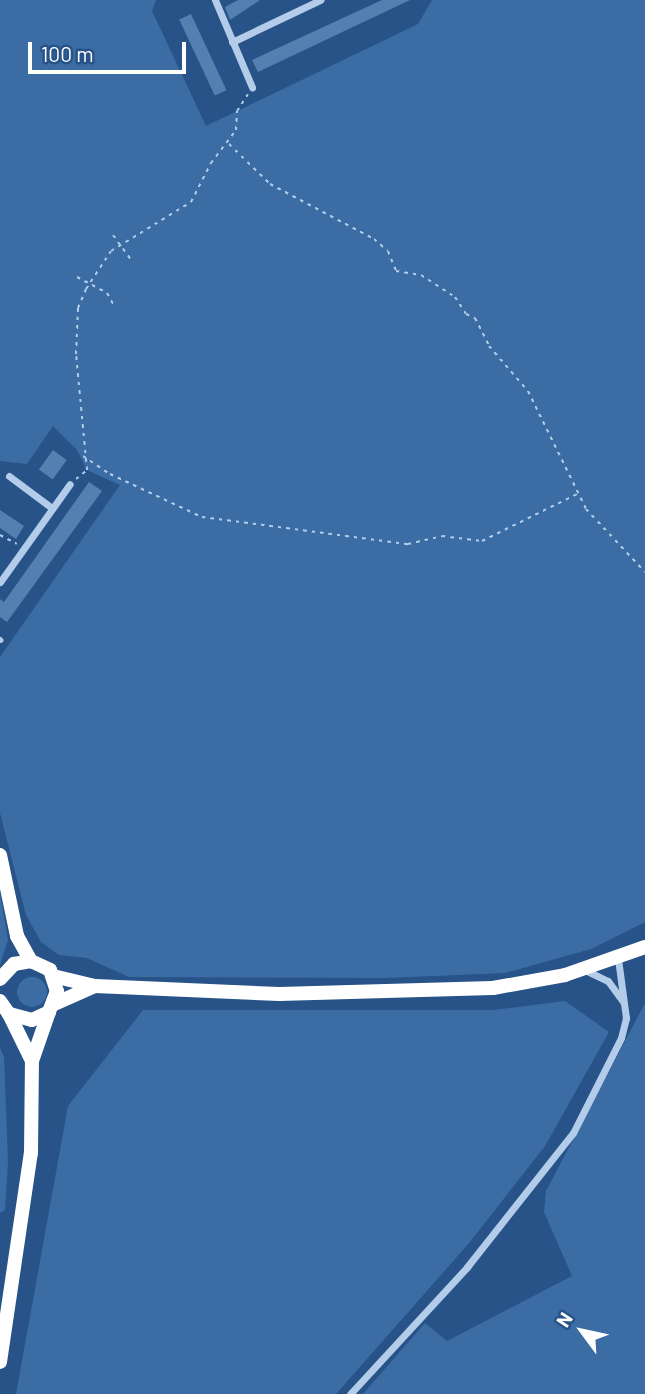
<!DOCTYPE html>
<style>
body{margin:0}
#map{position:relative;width:645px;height:1394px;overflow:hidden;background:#275388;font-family:Barlow,sans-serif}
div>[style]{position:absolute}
.green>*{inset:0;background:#3b6da4}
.round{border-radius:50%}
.building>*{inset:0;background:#537fb1;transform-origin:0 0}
.path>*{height:2px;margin-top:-1px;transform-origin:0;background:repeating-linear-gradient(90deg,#b3cce9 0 3.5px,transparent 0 8.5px)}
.lane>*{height:4.5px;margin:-2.25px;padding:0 2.25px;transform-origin:2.25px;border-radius:2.25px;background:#b3cce9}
.street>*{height:7px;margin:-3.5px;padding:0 3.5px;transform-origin:3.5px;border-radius:3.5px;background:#b3cce9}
.highway>*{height:14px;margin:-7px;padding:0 7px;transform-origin:7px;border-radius:7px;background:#fff}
span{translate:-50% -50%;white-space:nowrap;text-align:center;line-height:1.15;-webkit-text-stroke:5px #275388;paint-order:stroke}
.north{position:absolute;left:547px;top:1296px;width:70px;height:70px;-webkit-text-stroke:5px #275388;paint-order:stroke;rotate:303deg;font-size:19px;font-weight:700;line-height:28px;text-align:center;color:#fff}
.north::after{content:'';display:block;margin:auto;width:24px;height:32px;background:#fff;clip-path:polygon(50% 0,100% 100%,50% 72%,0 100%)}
.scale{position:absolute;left:28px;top:42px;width:158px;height:32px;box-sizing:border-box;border:4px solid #fff;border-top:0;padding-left:9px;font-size:21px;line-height:24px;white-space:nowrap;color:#fff;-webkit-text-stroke:5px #275388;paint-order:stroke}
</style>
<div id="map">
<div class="green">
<i style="clip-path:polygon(0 0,156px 0,152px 11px,206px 126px,418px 24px,432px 0,645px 0,645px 922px,591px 949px,505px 973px,387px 978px,129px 977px,87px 958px,59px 955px,41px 942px,26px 915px,0 813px,0 657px,120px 485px,87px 470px,77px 450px,53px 426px,27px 464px,0 461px)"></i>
<i style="clip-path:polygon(0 893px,8px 940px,0 965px)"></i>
<i class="round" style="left:17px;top:977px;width:30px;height:30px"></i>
<i style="clip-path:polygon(565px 1001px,609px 1032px,545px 1146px,470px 1242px,336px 1394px,16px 1394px,68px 1106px,143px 1010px,493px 1010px)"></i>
<i style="clip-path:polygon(645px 1003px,645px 1394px,363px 1394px,425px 1323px,447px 1341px,572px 1276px,544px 1212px,546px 1191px)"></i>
<i style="clip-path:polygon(0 1048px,4px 1057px,8px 1162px,5px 1210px,0 1213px)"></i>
</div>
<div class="building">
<i style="clip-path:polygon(238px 0,260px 0,230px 20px,225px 7px)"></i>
<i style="clip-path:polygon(382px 0,410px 0,258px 72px,252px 60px)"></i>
<i style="left:191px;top:14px;width:84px;height:13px;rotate:65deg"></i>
<i style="left:53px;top:450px;width:17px;height:24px;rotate:36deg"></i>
<i style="clip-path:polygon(89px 482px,102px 491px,7px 622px,0 617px,0 599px,4px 602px)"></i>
<i style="clip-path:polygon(0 510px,24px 526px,16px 539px,0 528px)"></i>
</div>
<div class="path">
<i style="left:229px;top:144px;width:57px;rotate:44.3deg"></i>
<i style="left:270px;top:184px;width:118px;rotate:27.9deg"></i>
<i style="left:374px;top:239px;width:18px;rotate:41deg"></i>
<i style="left:388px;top:251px;width:22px;rotate:68deg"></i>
<i style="left:396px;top:271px;width:25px;rotate:9deg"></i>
<i style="left:421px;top:275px;width:40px;rotate:32.9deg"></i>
<i style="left:455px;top:297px;width:20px;rotate:57deg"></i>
<i style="left:466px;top:314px;width:10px;rotate:24deg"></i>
<i style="left:475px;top:318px;width:31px;rotate:63deg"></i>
<i style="left:489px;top:346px;width:60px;rotate:49.1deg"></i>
<i style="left:528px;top:391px;width:131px;rotate:63.8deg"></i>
<i style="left:586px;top:509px;width:86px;rotate:46.9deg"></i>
<i style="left:113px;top:235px;width:34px;rotate:54deg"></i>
<i style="left:77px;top:277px;width:34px;rotate:28deg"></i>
<i style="left:107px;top:293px;width:13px;rotate:61deg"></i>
<i style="left:83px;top:456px;width:32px;rotate:34deg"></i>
<i style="left:110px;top:474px;width:102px;rotate:25.1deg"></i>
<i style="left:202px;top:517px;width:208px;rotate:7.5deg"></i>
<i style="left:408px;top:544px;width:35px;rotate:-13deg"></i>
<i style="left:442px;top:536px;width:40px;rotate:7.1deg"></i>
<i style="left:482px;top:541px;width:106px;rotate:-26.3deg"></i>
<i style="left:76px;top:479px;width:14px;rotate:-39deg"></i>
<i style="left:87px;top:470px;width:117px;rotate:-95.4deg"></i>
<i style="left:76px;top:354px;width:46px;rotate:-87.5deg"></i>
<i style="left:78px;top:308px;width:21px;rotate:-67deg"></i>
<i style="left:86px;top:289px;width:45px;rotate:-56.7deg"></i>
<i style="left:111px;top:251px;width:94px;rotate:-31.5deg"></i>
<i style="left:191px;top:202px;width:44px;rotate:-62.9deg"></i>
<i style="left:211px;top:163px;width:41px;rotate:-52.9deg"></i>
<i style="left:236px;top:130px;width:19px;rotate:-87deg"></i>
<i style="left:237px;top:111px;width:20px;rotate:-57deg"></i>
<i style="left:0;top:535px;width:19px;rotate:28deg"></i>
</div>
<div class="lane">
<i style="left:0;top:639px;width:1px;rotate:45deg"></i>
</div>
<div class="street">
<i style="left:215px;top:0;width:95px;rotate:67deg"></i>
<i style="left:232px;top:42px;width:98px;rotate:-25.5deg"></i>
<i style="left:9px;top:476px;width:54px;rotate:36.7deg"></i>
<i style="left:0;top:582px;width:120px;rotate:-54.5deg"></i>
<i style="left:585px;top:970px;width:25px;rotate:26deg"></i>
<i style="left:608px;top:981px;width:26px;rotate:54deg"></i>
<i style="left:350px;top:1394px;width:173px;rotate:-47.3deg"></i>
<i style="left:467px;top:1267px;width:171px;rotate:-51.7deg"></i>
<i style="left:573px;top:1133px;width:106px;rotate:-63.2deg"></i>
<i style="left:621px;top:1038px;width:21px;rotate:-76deg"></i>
<i style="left:626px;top:1018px;width:60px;rotate:-97.7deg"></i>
</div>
<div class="highway">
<i style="left:0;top:855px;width:83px;rotate:78.1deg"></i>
<i style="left:17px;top:936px;width:29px;rotate:61deg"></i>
<i style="left:53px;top:976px;width:43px;rotate:13.4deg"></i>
<i style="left:95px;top:986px;width:184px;rotate:2.5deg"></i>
<i style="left:279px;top:994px;width:214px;rotate:-1.6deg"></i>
<i style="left:493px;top:988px;width:73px;rotate:-10.2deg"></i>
<i style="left:565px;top:975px;width:85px;rotate:-19.3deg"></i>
<i style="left:0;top:979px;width:21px;rotate:-47deg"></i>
<i style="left:14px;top:964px;width:17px;rotate:-10deg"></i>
<i style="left:31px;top:961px;width:21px;rotate:25deg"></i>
<i style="left:50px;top:970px;width:22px;rotate:72deg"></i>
<i style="left:57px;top:991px;width:22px;rotate:111deg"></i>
<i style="left:49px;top:1012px;width:19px;rotate:155deg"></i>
<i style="left:32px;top:1020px;width:24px;rotate:-165deg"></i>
<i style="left:9px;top:1014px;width:16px;rotate:-125deg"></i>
<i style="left:54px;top:1004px;width:45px;rotate:-23.7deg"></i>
<i style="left:9px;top:1014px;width:52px;rotate:63.9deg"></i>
<i style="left:0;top:1362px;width:211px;rotate:-81.6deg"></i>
<i style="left:31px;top:1153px;width:92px;rotate:-89.4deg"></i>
<i style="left:32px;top:1061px;width:52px;rotate:-70.9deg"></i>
</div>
<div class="north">N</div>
<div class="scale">100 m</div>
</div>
